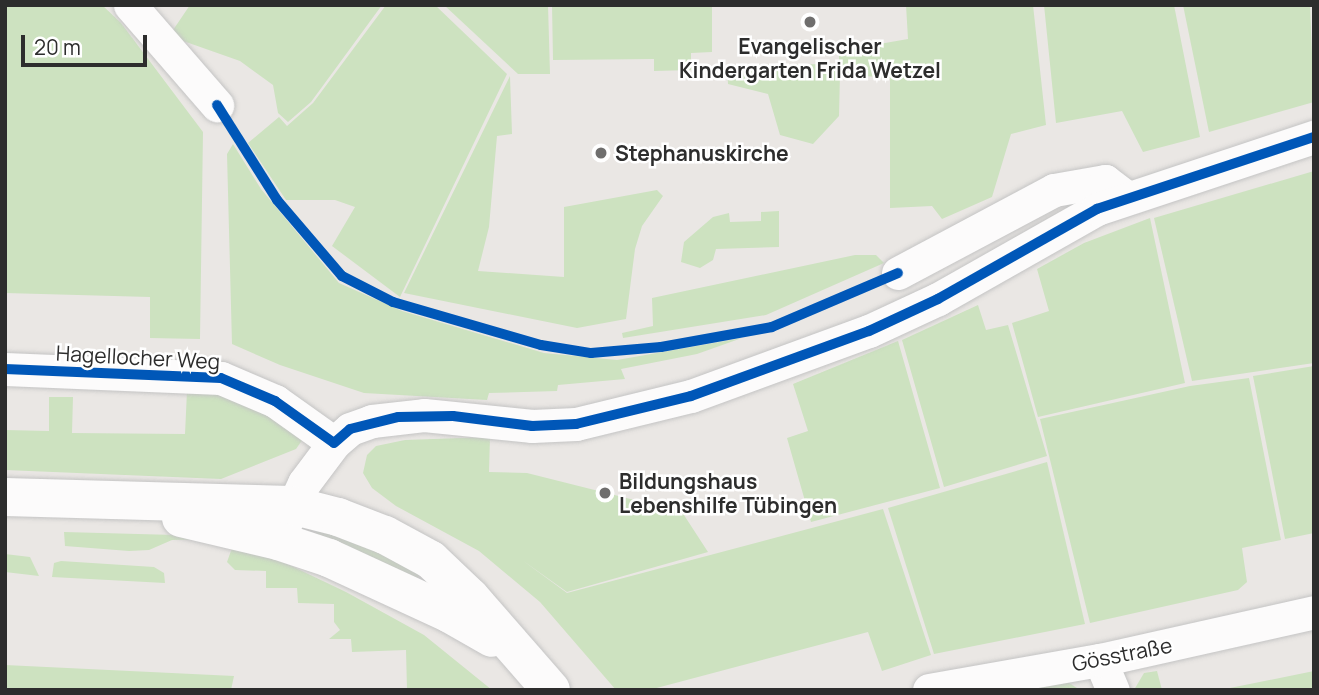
<!DOCTYPE html>
<meta charset="utf-8">
<style>
body{margin:0}
#map{position:relative;width:1319px;height:695px;overflow:hidden;background:#eae7e4;font-family:Manrope,sans-serif}
div>[style]{position:absolute}
.green>*{inset:0;background:#cde2c0;transform-origin:0 0}
.roads{filter:drop-shadow(0 0 2px #c4c4c4) drop-shadow(0 0 2px #c4c4c4)}
.street>*{height:33px;margin:-16.5px;padding:0 16.5px;transform-origin:16.5px;border-radius:16.5px;background:#fcfbfb}
.secondary>*{height:38px;margin:-19px;padding:0 19px;transform-origin:19px;border-radius:19px;background:#fcfbfb}
.cycleway>*{height:10px;margin:-5px;padding:0 5px;transform-origin:5px;border-radius:5px;background:#0057b8}
.dots>*{width:19px;height:19px;translate:-50% -50%;box-sizing:border-box;border:4px solid #fff;border-radius:50%}
span{translate:-50% -50%;white-space:nowrap;text-align:center;line-height:1.15;-webkit-text-stroke:5px #fff;paint-order:stroke}
.poi-label{font-size:21px;color:#2d2d2d;font-weight:700}
.left{translate:0 -50%;text-align:left}
.street-label{font-size:21px;color:#2d2d2d}
.frame{position:absolute;inset:0;border:7px solid #2d2d2d;pointer-events:none}
.scale{position:absolute;left:21px;top:35px;width:126px;height:32px;box-sizing:border-box;border:4px solid #2d2d2d;border-top:0;padding-left:9px;font-size:21px;line-height:24px;white-space:nowrap;color:#2d2d2d;-webkit-text-stroke:5px #fff;paint-order:stroke}
</style>
<div id="map">
<div class="green">
<i style="clip-path:polygon(5px 5px,102px 5px,121px 23px,203px 132px,200px 339px,150px 338px,150px 297px,5px 293px)"></i>
<i style="clip-path:polygon(190px 5px,382px 5px,311px 102px,288px 122px,278px 113px,273px 85px,240px 61px,169px 36px)"></i>
<i style="clip-path:polygon(386px 5px,435px 5px,507px 74px,400px 297px,332px 246px,355px 207px,335px 200px,286px 200px,248px 143px,279px 117px,287px 126px,313px 103px)"></i>
<i style="clip-path:polygon(444px 5px,548px 5px,550px 74px,518px 74px)"></i>
<i style="clip-path:polygon(552px 5px,712px 5px,712px 52px,691px 53px,691px 70px,654px 71px,654px 59px,553px 60px)"></i>
<i style="clip-path:polygon(906px 5px,1033px 5px,1046px 125px,1011px 134px,992px 197px,942px 219px,932px 206px,890px 208px,890px 78px,840px 74px,839px 116px,813px 144px,780px 135px,768px 94px,728px 84px,727px 65px,839px 64px,839px 51px,908px 39px)"></i>
<i style="clip-path:polygon(1044px 5px,1174px 5px,1200px 137px,1143px 152px,1122px 111px,1056px 123px)"></i>
<i style="clip-path:polygon(1183px 5px,1310px 5px,1314px 102px,1209px 132px)"></i>
<i style="clip-path:polygon(510px 76px,512px 134px,497px 136px,489px 227px,478px 271px,564px 277px,564px 207px,657px 190px,663px 196px,642px 226px,635px 249px,626px 319px,577px 328px,404px 293px)"></i>
<i style="clip-path:polygon(233px 144px,261px 189px,339px 283px,402px 311px,544px 353px,617px 360px,742px 338px,697px 354px,621px 369px,625px 379px,558px 385px,557px 391px,489px 393px,487px 400px,364px 393px,280px 365px,232px 344px,227px 154px)"></i>
<i style="clip-path:polygon(1314px 171px,1314px 363px,1192px 381px,1154px 218px)"></i>
<i style="clip-path:polygon(779px 211px,779px 247px,716px 249px,713px 260px,700px 268px,681px 262px,684px 242px,713px 217px,729px 213px,730px 222px,761px 221px,761px 212px)"></i>
<i style="clip-path:polygon(1150px 218px,1185px 383px,1038px 417px,1012px 323px,1049px 311px,1037px 269px,1084px 243px)"></i>
<i style="clip-path:polygon(855px 255px,876px 255px,884px 263px,766px 315px,623px 338px,622px 333px,653px 326px,652px 298px)"></i>
<i style="clip-path:polygon(978px 305px,986px 330px,1008px 325px,1047px 456px,944px 487px,902px 340px)"></i>
<i style="clip-path:polygon(898px 341px,940px 488px,811px 522px,787px 438px,808px 431px,793px 384px)"></i>
<i style="clip-path:polygon(1314px 366px,1314px 533px,1285px 539px,1253px 376px)"></i>
<i style="clip-path:polygon(1249px 378px,1281px 540px,1242px 548px,1247px 582px,1238px 590px,1090px 623px,1040px 419px,1190px 386px)"></i>
<i style="clip-path:polygon(187px 391px,235px 394px,303px 439px,296px 449px,221px 479px,5px 470px,5px 430px,49px 431px,49px 397px,73px 397px,72px 433px,185px 434px)"></i>
<i style="clip-path:polygon(490px 437px,489px 472px,527px 473px,682px 512px,708px 552px,567px 592px,522px 560px,567px 593px,883px 509px,931px 655px,882px 671px,868px 632px,649px 690px,616px 690px,540px 602px,479px 551px,396px 506px,372px 488px,363px 473px,367px 455px,376px 446px,405px 440px)"></i>
<i style="clip-path:polygon(1047px 462px,1085px 624px,934px 654px,888px 508px)"></i>
<i style="left:319px;top:526px;width:111px;height:12px;rotate:24deg"></i>
<i style="clip-path:polygon(64px 532px,175px 535px,207px 539px,172px 540px,149px 550px,129px 551px,65px 546px)"></i>
<i style="clip-path:polygon(232px 548px,281px 561px,346px 592px,424px 635px,492px 690px,407px 690px,406px 650px,352px 652px,351px 639px,329px 639px,340px 630px,334px 622px,334px 604px,298px 603px,297px 588px,266px 588px,266px 571px,235px 570px,227px 562px)"></i>
<i style="clip-path:polygon(5px 554px,30px 557px,39px 576px,5px 572px)"></i>
<i style="clip-path:polygon(61px 561px,154px 567px,164px 573px,165px 583px,52px 577px,54px 563px)"></i>
<i style="clip-path:polygon(5px 665px,234px 676px,231px 690px,5px 690px)"></i>
<i style="clip-path:polygon(1157px 671px,1162px 690px,1134px 690px,1144px 673px)"></i>
<i style="clip-path:polygon(1314px 671px,1314px 690px,1220px 690px)"></i>
<i style="clip-path:polygon(1063px 679px,1080px 690px,993px 690px)"></i>
</div>
<div class="roads">
<div class="street">
<i style="left:130px;top:5px;width:133px;rotate:49deg"></i>
<i style="left:898px;top:273px;width:177px;rotate:-28deg"></i>
<i style="left:1054px;top:190px;width:52px;rotate:-10deg"></i>
<i style="left:1105px;top:181px;width:26px;rotate:37deg"></i>
<i style="left:5px;top:369px;width:216px;rotate:2.4deg"></i>
<i style="left:221px;top:378px;width:59px;rotate:23.1deg"></i>
<i style="left:275px;top:401px;width:72px;rotate:35.4deg"></i>
<i style="left:283px;top:528px;width:50px;rotate:-65deg"></i>
<i style="left:304px;top:483px;width:50px;rotate:-53.1deg"></i>
<i style="left:334px;top:443px;width:21px;rotate:-41deg"></i>
<i style="left:350px;top:429px;width:23px;rotate:-20deg"></i>
<i style="left:372px;top:421px;width:52px;rotate:-6.6deg"></i>
<i style="left:424px;top:415px;width:109px;rotate:5.8deg"></i>
<i style="left:532px;top:426px;width:44px;rotate:-2.6deg"></i>
<i style="left:576px;top:424px;width:118px;rotate:-13.7deg"></i>
<i style="left:691px;top:396px;width:189px;rotate:-20.1deg"></i>
<i style="left:869px;top:331px;width:76px;rotate:-24.9deg"></i>
<i style="left:938px;top:299px;width:183px;rotate:-29.5deg"></i>
<i style="left:1097px;top:209px;width:229px;rotate:-18.4deg"></i>
<i style="left:1100px;top:660px;width:33px;rotate:67deg"></i>
<i style="left:929px;top:690px;width:174px;rotate:-10deg"></i>
<i style="left:1100px;top:660px;width:219px;rotate:-12.6deg"></i>
</div>
<div class="secondary">
<i style="left:5px;top:497px;width:286px;rotate:1.6deg"></i>
<i style="left:291px;top:505px;width:49px;rotate:14.3deg"></i>
<i style="left:338px;top:517px;width:50px;rotate:21deg"></i>
<i style="left:385px;top:535px;width:52px;rotate:28.5deg"></i>
<i style="left:431px;top:560px;width:54px;rotate:43.5deg"></i>
<i style="left:470px;top:597px;width:123px;rotate:48.9deg"></i>
<i style="left:181px;top:518px;width:100px;rotate:13.3deg"></i>
<i style="left:278px;top:541px;width:54px;rotate:18.4deg"></i>
<i style="left:329px;top:558px;width:133px;rotate:24.8deg"></i>
<i style="left:450px;top:614px;width:48px;rotate:29.7deg"></i>
</div>
</div>
<div class="cycleway">
<i style="left:217px;top:105px;width:112px;rotate:57.7deg"></i>
<i style="left:277px;top:200px;width:100px;rotate:49.5deg"></i>
<i style="left:342px;top:276px;width:57px;rotate:27deg"></i>
<i style="left:393px;top:302px;width:154px;rotate:16.2deg"></i>
<i style="left:541px;top:345px;width:51px;rotate:9.1deg"></i>
<i style="left:591px;top:353px;width:70px;rotate:-4.9deg"></i>
<i style="left:661px;top:347px;width:113px;rotate:-10.2deg"></i>
<i style="left:772px;top:327px;width:137px;rotate:-23.2deg"></i>
<i style="left:5px;top:369px;width:216px;rotate:2.4deg"></i>
<i style="left:221px;top:378px;width:59px;rotate:23.1deg"></i>
<i style="left:275px;top:401px;width:72px;rotate:35.4deg"></i>
<i style="left:334px;top:443px;width:21px;rotate:-41deg"></i>
<i style="left:350px;top:429px;width:49px;rotate:-14deg"></i>
<i style="left:398px;top:417px;width:55px;rotate:-1deg"></i>
<i style="left:453px;top:416px;width:80px;rotate:7.2deg"></i>
<i style="left:532px;top:426px;width:44px;rotate:-2.6deg"></i>
<i style="left:576px;top:424px;width:118px;rotate:-13.7deg"></i>
<i style="left:691px;top:396px;width:189px;rotate:-20.1deg"></i>
<i style="left:869px;top:331px;width:76px;rotate:-24.9deg"></i>
<i style="left:938px;top:299px;width:183px;rotate:-29.5deg"></i>
<i style="left:1097px;top:209px;width:229px;rotate:-18.4deg"></i>
</div>
<div class="dots">
<i style="left:810px;top:22px;background:#6f6e6d"></i>
<i style="left:601px;top:153px;background:#6f6e6d"></i>
<i style="left:605px;top:493px;background:#6f6e6d"></i>
</div>
<div class="poi-label">
<span style="left:810px;top:58px">Evangelischer<br>Kindergarten Frida Wetzel</span>
<span class="left" style="left:615px;top:153px">Stephanuskirche</span>
<span class="left" style="left:619px;top:493px">Bildungshaus<br>Lebenshilfe Tübingen</span>
</div>
<div class="street-label">
<span style="left:138px;top:357px;rotate:3deg">Hagellocher Weg</span>
<span style="left:1122px;top:654px;rotate:-11deg">Gösstraße</span>
</div>
<div class="frame"></div>
<div class="scale">20 m</div>
</div>
